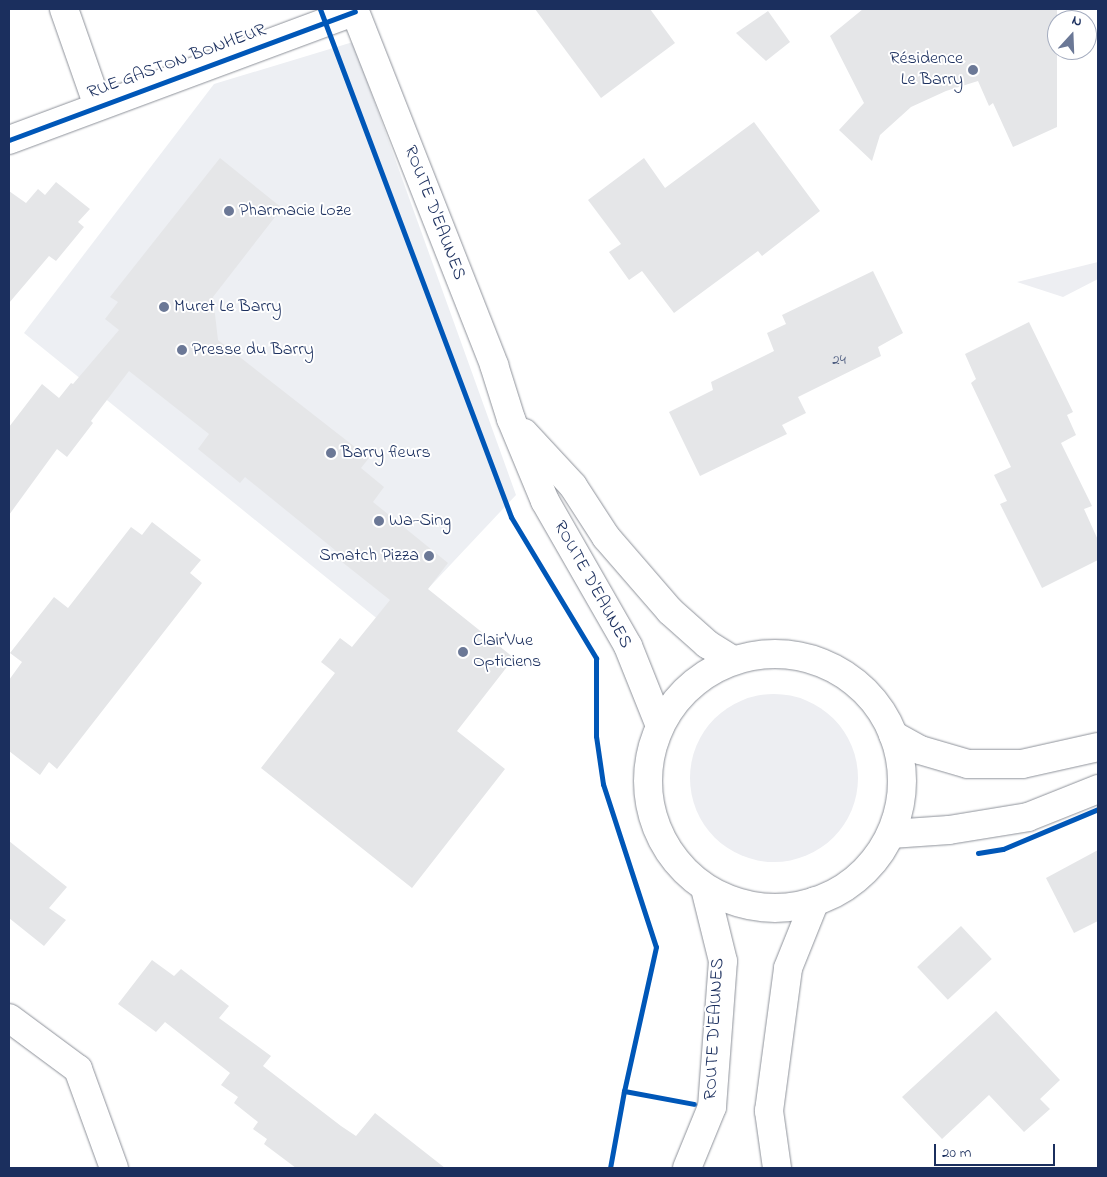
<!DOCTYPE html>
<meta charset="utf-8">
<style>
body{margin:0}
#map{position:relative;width:1107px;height:1177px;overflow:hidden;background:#fff;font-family:"Indie Flower",sans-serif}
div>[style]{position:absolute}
.built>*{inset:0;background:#edeff3}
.green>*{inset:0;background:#edeef2}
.round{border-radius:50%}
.building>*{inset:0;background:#e5e6e8;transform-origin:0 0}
.roads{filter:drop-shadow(0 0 1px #8e929a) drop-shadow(0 0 1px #8e929a)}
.street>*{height:28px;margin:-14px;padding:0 14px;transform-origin:14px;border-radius:14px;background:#fff}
.secondary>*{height:28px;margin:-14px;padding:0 14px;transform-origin:14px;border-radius:14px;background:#fff}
.secondary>.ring{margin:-14px;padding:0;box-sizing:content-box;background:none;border:28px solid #fff;border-radius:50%}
.cycleway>*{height:5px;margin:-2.5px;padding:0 2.5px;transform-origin:2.5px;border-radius:2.5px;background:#0057b8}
.dots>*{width:14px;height:14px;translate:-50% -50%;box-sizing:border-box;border:2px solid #fff;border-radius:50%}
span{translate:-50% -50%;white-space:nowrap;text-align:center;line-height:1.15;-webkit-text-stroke:4px #fff;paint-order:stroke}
.number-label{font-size:15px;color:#4e5d80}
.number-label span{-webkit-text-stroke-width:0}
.poi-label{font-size:18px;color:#1b2f5e}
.right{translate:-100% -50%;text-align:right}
.left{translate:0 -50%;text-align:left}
.street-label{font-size:18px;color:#1b2f5e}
.frame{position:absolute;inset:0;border:10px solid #1b2f5e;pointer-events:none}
.north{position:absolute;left:1047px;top:10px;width:50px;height:50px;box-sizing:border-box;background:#fff;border:1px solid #a4acbf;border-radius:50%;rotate:20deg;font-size:14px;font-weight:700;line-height:20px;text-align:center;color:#1b2f5e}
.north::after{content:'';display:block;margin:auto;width:18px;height:22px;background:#6b7896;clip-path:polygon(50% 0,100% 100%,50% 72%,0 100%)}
.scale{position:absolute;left:934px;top:1144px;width:121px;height:22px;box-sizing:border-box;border:2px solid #1b2f5e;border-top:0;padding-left:6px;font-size:15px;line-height:18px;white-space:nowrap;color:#1b2f5e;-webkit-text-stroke:4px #fff;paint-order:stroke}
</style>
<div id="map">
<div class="built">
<i style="clip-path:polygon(353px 42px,516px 495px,390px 629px,24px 333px,214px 84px)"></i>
</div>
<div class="green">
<i style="clip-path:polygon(1098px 262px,1098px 279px,1063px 297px,1017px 282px)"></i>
<i class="round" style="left:690px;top:694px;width:168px;height:168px"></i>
</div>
<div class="building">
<i style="clip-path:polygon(535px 9px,650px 9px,675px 43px,601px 98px)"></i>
<i style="clip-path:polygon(863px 9px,1057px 9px,1057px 127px,1013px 147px,993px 103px,989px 106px,978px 81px,946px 91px,911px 107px,880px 135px,872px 161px,839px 130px,864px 103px,830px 36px)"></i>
<i style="clip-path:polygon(768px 11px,790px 42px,766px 61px,736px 33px)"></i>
<i style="clip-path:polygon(754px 122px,820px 211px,762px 256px,758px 251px,674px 313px,642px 271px,629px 280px,609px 252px,621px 244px,588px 200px,644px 158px,665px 188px)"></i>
<i style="clip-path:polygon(220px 158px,282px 208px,213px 297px,218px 340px,369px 458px,361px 468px,384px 487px,373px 502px,448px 563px,428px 589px,514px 658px,457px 731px,505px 769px,412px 888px,261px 768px,335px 673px,321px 662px,340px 638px,352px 647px,390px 600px,332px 554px,335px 550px,245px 477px,240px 483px,198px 449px,209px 434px,129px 371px,91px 421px,93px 423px,67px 457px,57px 449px,9px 515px,9px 427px,42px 384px,59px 398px,71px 383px,73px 384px,119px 330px,105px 319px,118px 302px,110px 297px)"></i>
<i style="clip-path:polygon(56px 182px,90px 209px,78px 222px,84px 227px,56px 261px,49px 256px,9px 303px,9px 191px,26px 203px,38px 189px,45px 195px)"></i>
<i style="clip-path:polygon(873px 271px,903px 333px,878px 347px,881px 356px,798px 397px,806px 413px,782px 425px,787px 434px,700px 476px,669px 412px,713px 390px,711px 382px,774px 351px,767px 333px,786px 324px,782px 315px)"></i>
<i style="clip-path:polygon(1029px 322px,1073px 412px,1067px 415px,1076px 435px,1061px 443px,1092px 506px,1084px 509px,1098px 540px,1098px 560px,1042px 588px,1000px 504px,1007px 501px,994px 475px,1011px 467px,971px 383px,976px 379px,965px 354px)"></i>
<i style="clip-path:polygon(152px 522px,201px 560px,190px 573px,202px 583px,57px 769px,49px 762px,40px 775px,9px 751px,9px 680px,22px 662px,10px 653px,54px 597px,68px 608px,131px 527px,142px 535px)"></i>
<i style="clip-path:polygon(9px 841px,67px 887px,49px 908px,66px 920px,44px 946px,9px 918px)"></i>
<i style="clip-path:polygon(1098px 850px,1098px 921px,1074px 933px,1046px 878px)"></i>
<i style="left:961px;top:926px;width:45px;height:60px;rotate:47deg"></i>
<i style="clip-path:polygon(152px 960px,174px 976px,181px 969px,229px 1006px,219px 1018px,271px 1056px,263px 1066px,341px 1126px,356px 1136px,375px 1113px,445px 1168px,296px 1168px,264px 1144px,267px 1139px,253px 1129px,258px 1122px,234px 1103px,238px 1097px,221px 1085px,230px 1073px,165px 1022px,156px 1032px,118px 1004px)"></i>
<i style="clip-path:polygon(996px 1011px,1060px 1080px,1040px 1099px,1050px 1109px,1024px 1132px,989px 1095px,942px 1139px,902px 1097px)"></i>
</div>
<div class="roads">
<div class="street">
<i style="left:64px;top:9px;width:103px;rotate:70.7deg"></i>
<i style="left:9px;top:140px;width:369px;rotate:-20.4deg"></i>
<i style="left:9px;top:1018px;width:86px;rotate:36.5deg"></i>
<i style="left:78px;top:1069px;width:105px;rotate:70deg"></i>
</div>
<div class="secondary">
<i style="left:354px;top:9px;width:383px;rotate:68.5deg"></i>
<i style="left:494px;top:365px;width:57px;rotate:72.5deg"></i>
<i style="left:511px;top:419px;width:89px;rotate:67.5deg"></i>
<i style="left:545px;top:501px;width:167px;rotate:60.2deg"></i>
<i style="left:628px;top:646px;width:86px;rotate:68.2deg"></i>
<i style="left:524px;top:433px;width:72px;rotate:47.2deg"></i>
<i style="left:573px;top:486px;width:61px;rotate:57.1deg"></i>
<i style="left:606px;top:537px;width:98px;rotate:49.1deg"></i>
<i style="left:670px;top:611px;width:50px;rotate:41.7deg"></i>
<i style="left:707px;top:644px;width:28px;rotate:32deg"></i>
<i class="ring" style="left:648px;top:654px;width:226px;height:226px"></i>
<i style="left:893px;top:735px;width:31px;rotate:29deg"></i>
<i style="left:920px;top:750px;width:50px;rotate:16.3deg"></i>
<i style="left:968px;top:764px;width:54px"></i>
<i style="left:1022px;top:764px;width:78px;rotate:-12.6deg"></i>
<i style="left:891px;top:834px;width:58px;rotate:-3.9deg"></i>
<i style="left:949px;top:830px;width:80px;rotate:-9.3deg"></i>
<i style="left:1028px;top:817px;width:75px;rotate:-21.8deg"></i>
<i style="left:687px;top:1168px;width:66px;rotate:-67.7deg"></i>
<i style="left:712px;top:1107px;width:146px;rotate:-85.7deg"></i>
<i style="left:723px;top:961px;width:75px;rotate:-103.9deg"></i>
<i style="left:777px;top:1168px;width:58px;rotate:-98deg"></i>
<i style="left:769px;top:1111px;width:144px;rotate:-82.4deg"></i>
<i style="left:788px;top:968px;width:72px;rotate:-68.1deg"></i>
</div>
</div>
<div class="cycleway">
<i style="left:320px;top:9px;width:543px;rotate:69.39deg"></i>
<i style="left:511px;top:517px;width:165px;rotate:58.9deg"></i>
<i style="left:596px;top:658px;width:78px;rotate:90deg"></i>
<i style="left:596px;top:736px;width:49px;rotate:81.7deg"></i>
<i style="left:603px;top:784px;width:171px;rotate:72deg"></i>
<i style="left:656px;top:947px;width:148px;rotate:102.5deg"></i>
<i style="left:624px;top:1091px;width:78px;rotate:100.3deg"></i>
<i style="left:9px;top:140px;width:369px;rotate:-20.4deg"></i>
<i style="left:978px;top:853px;width:25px;rotate:-9deg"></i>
<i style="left:1003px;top:849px;width:103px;rotate:-22.8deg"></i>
<i style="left:624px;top:1091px;width:71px;rotate:10.5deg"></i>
</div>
<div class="dots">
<i style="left:973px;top:70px;background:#6b7896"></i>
<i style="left:229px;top:211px;background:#6b7896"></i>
<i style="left:164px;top:307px;background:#6b7896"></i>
<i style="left:182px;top:350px;background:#6b7896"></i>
<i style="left:331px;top:453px;background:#6b7896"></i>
<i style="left:379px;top:521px;background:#6b7896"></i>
<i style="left:429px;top:556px;background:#6b7896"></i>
<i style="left:463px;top:652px;background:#6b7896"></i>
</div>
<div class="number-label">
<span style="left:839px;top:361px">24</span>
</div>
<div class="poi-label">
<span class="right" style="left:963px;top:70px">Résidence<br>Le Barry</span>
<span class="left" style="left:239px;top:211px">Pharmacie Loze</span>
<span class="left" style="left:174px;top:307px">Muret Le Barry</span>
<span class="left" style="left:192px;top:350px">Presse du Barry</span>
<span class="left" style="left:341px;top:453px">Barry fleurs</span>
<span class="left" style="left:389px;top:521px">Wa-Sing</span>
<span class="right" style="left:419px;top:556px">Smatch Pizza</span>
<span class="left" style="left:473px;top:652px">Clair'Vue<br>Opticiens</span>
</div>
<div class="street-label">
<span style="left:177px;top:62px;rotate:-20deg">RUE GASTON BONHEUR</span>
<span style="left:434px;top:213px;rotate:69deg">ROUTE D'EAUNES</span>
<span style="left:592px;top:585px;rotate:61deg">ROUTE D'EAUNES</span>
<span style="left:715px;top:1029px;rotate:-87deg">ROUTE D'EAUNES</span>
</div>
<div class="frame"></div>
<div class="north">N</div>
<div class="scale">20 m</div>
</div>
